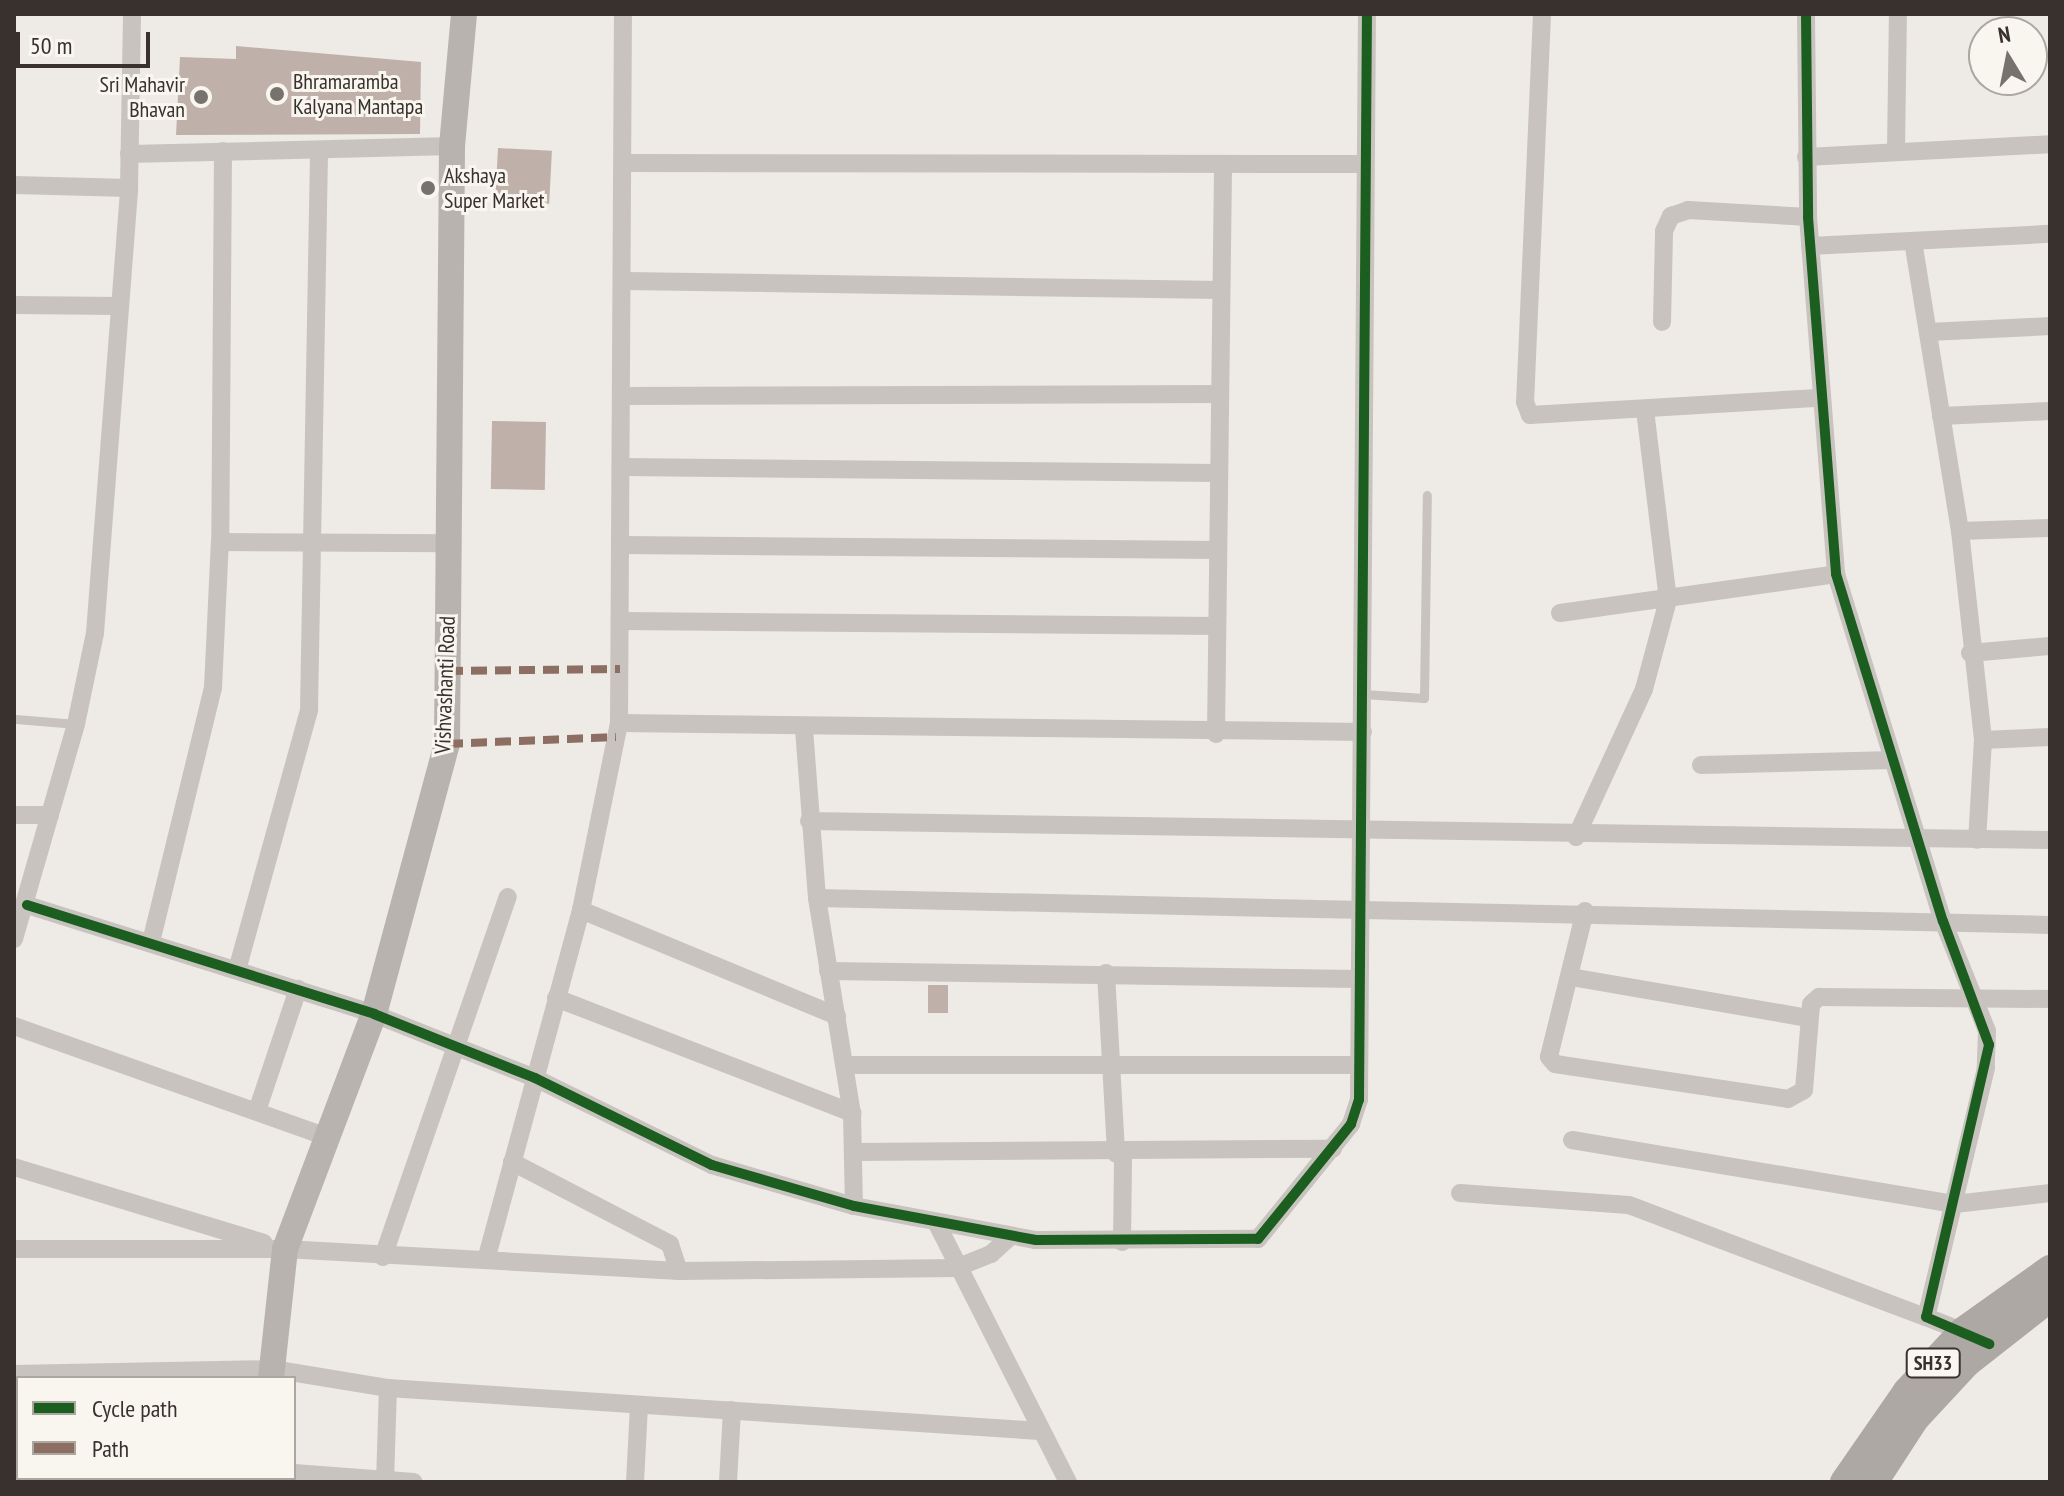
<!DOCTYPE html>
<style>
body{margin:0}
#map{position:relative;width:2064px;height:1496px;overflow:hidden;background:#eeeae6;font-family:"PT Sans Narrow",sans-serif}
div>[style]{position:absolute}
.building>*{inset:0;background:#c0b0aa;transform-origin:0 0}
.lane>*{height:9px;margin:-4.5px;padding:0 4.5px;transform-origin:4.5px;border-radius:4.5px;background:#c8c3bf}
.street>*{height:18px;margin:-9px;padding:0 9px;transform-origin:9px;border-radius:9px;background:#c8c3bf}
.secondary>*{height:26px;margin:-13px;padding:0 13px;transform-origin:13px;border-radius:13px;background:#b8b3af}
.primary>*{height:28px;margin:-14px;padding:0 14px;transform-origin:14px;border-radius:14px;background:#ada8a4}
.quiet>*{height:8px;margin-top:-4px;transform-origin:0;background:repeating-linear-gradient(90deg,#8d6e63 0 16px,transparent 0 24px)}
.cycleway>*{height:10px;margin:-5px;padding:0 5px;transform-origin:5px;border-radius:5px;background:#1b5e20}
.dots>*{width:22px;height:22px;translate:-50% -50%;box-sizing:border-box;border:4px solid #f9f5ef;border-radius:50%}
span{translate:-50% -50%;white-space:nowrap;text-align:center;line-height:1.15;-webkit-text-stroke:6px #f9f5ef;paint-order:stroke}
.shield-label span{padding:2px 6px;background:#f9f5ef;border:2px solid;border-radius:6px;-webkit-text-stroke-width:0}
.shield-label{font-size:20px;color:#39312d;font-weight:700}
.poi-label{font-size:22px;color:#39312d}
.left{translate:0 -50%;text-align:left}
.right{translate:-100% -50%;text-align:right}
.street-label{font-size:22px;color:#39312d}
.frame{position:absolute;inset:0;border:16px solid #39312d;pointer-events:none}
.legend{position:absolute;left:16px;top:1376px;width:280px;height:104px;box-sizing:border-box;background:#f9f5ef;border:2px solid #aca7a1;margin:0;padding:10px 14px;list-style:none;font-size:24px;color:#39312d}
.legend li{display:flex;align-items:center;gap:16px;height:40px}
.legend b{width:40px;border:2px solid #aca7a1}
.north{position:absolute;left:1968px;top:16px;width:80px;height:80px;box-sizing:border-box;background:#f9f5ef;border:2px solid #aca7a1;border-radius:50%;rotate:350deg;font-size:22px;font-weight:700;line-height:32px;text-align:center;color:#39312d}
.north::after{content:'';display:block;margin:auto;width:28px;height:36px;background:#78726e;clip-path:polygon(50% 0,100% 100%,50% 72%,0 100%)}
.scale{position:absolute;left:16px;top:32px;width:134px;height:36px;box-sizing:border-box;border:4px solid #39312d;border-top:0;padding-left:10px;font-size:24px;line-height:28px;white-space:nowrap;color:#39312d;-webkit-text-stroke:6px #f9f5ef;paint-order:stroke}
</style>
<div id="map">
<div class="building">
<i style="clip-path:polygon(236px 46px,421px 62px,420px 134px,176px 135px,180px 57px,236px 59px)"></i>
<i style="left:498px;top:148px;width:54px;height:53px;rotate:3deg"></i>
<i style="left:492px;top:421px;width:54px;height:68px;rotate:1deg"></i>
<i style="left:928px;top:985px;width:20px;height:28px"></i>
</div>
<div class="lane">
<i style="left:1363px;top:694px;width:61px;rotate:3.8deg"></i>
<i style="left:1424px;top:698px;width:203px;rotate:-89.2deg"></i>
<i style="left:16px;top:719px;width:60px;rotate:4.8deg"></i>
</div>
<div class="street">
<i style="left:1542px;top:14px;width:388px;rotate:92.5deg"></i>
<i style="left:1525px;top:402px;width:14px;rotate:69deg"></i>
<i style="left:1530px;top:415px;width:289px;rotate:-3.4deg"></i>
<i style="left:1806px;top:14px;width:203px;rotate:89.4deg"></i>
<i style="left:1808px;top:217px;width:358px;rotate:85.5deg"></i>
<i style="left:1836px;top:574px;width:363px;rotate:72.9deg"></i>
<i style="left:1943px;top:921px;width:118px;rotate:68.2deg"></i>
<i style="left:1987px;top:1031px;width:37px;rotate:92deg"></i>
<i style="left:1986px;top:1068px;width:256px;rotate:103.5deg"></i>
<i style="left:1926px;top:1317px;width:49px;rotate:21.4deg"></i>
<i style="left:223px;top:151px;width:391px;rotate:90.4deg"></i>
<i style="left:220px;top:542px;width:228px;rotate:0.3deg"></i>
<i style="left:1896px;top:151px;width:137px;rotate:-89.2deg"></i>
<i style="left:129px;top:154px;width:323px;rotate:-1.4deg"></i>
<i style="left:1806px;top:157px;width:244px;rotate:-3deg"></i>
<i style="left:626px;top:163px;width:737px;rotate:0.08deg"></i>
<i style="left:14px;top:185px;width:115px;rotate:1.5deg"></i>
<i style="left:1913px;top:241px;width:294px;rotate:80.8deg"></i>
<i style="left:1960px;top:531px;width:210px;rotate:83.7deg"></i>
<i style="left:1983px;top:740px;width:100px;rotate:93.4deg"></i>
<i style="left:1810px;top:246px;width:240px;rotate:-2.9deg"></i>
<i style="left:625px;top:281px;width:596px;rotate:0.87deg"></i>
<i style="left:14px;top:305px;width:106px;rotate:0.5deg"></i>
<i style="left:1662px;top:322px;width:91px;rotate:-88.7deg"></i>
<i style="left:1664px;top:231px;width:17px;rotate:-65deg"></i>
<i style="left:1671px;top:216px;width:18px;rotate:-19deg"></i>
<i style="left:1688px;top:210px;width:120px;rotate:3.3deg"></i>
<i style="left:1929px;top:332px;width:121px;rotate:-2.8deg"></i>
<i style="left:623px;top:396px;width:597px;rotate:-0.19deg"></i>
<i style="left:1941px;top:416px;width:109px;rotate:-2.6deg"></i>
<i style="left:623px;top:467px;width:596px;rotate:0.58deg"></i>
<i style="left:1960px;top:531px;width:90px;rotate:-1.9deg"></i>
<i style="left:622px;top:545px;width:596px;rotate:0.48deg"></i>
<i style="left:1560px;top:613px;width:279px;rotate:-8deg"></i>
<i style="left:621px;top:621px;width:596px;rotate:0.48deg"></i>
<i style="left:1970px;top:653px;width:80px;rotate:-5deg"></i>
<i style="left:619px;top:723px;width:744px;rotate:0.69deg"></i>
<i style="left:804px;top:729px;width:169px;rotate:85.6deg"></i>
<i style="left:817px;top:898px;width:218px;rotate:80.8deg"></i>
<i style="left:852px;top:1113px;width:93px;rotate:88.8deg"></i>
<i style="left:1216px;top:734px;width:568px;rotate:-89.29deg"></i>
<i style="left:1983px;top:740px;width:67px;rotate:-2.6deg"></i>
<i style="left:1701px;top:765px;width:191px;rotate:-1.5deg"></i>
<i style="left:14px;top:815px;width:36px"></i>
<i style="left:809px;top:821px;width:1241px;rotate:0.88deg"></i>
<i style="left:1576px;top:837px;width:163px;rotate:-65.3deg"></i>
<i style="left:1644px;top:689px;width:92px;rotate:-74.9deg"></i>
<i style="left:1668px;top:600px;width:191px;rotate:-96.9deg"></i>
<i style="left:817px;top:898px;width:1233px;rotate:1.25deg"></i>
<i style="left:27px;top:905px;width:364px;rotate:17.4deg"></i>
<i style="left:374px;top:1014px;width:173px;rotate:21.7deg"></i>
<i style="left:535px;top:1078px;width:197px;rotate:26.2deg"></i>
<i style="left:712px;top:1165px;width:148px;rotate:16.1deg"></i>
<i style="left:854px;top:1206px;width:185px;rotate:10.6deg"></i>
<i style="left:1036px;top:1240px;width:222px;rotate:-0.3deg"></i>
<i style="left:1258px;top:1239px;width:148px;rotate:-51deg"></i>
<i style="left:1351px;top:1124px;width:25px;rotate:-72deg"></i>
<i style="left:1359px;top:1100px;width:1086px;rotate:-89.58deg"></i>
<i style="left:581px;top:910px;width:277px;rotate:22.5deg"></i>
<i style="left:1585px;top:911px;width:150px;rotate:103.9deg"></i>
<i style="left:1549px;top:1057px;width:9px;rotate:49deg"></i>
<i style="left:1555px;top:1064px;width:236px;rotate:8.5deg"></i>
<i style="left:1788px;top:1099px;width:18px;rotate:-29deg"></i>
<i style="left:1804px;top:1090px;width:86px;rotate:-85.3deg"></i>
<i style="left:1811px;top:1004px;width:11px;rotate:-41deg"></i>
<i style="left:1819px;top:997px;width:231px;rotate:0.5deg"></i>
<i style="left:14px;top:939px;width:224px;rotate:-73.9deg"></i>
<i style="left:76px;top:724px;width:93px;rotate:-78.2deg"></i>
<i style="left:95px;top:633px;width:446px;rotate:-85.6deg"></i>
<i style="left:129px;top:188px;width:174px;rotate:-89deg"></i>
<i style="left:151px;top:942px;width:261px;rotate:-76.3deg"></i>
<i style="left:213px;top:688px;width:146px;rotate:-87.3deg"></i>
<i style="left:237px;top:970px;width:270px;rotate:-74.5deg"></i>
<i style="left:309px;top:710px;width:558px;rotate:-88.97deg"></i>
<i style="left:828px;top:971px;width:530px;rotate:0.86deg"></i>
<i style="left:1106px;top:973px;width:181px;rotate:86.8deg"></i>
<i style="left:1571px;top:977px;width:241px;rotate:9.8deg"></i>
<i style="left:556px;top:998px;width:318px;rotate:21.2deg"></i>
<i style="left:14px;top:1026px;width:333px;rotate:19.5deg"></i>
<i style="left:845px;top:1065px;width:513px"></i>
<i style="left:257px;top:1111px;width:129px;rotate:-71.4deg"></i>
<i style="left:1572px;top:1140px;width:388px;rotate:9.5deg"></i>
<i style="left:1955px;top:1204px;width:96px;rotate:-6.6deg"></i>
<i style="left:854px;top:1152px;width:479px;rotate:-0.4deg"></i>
<i style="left:512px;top:1162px;width:178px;rotate:27.4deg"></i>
<i style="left:670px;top:1244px;width:28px;rotate:72deg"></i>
<i style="left:14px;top:1167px;width:261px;rotate:16.9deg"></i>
<i style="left:1460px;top:1193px;width:169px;rotate:4.1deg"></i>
<i style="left:1629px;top:1205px;width:317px;rotate:20.7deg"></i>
<i style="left:936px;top:1222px;width:292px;rotate:63.1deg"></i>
<i style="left:1122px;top:1242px;width:87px;rotate:-89.3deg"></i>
<i style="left:14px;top:1249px;width:271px"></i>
<i style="left:285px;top:1249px;width:395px;rotate:3.2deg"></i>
<i style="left:679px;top:1271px;width:277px;rotate:-0.6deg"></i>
<i style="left:956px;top:1268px;width:38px;rotate:-22deg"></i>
<i style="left:991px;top:1254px;width:27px;rotate:-42deg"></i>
<i style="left:383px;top:1257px;width:381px;rotate:-70.9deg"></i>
<i style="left:486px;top:1260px;width:363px;rotate:-74.8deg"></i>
<i style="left:581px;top:910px;width:191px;rotate:-78.5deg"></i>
<i style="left:619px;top:723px;width:709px;rotate:-89.68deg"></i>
<i style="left:14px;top:1374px;width:258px;rotate:-1.1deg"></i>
<i style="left:272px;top:1369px;width:118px;rotate:9.3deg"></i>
<i style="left:388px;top:1388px;width:653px;rotate:3.77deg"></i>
<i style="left:14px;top:1464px;width:4px;rotate:-14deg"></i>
<i style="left:294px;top:1473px;width:120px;rotate:4.3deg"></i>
<i style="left:149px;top:1482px;width:4px;rotate:-90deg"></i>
<i style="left:385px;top:1482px;width:94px;rotate:-88.2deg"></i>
<i style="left:635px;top:1482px;width:77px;rotate:-87deg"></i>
<i style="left:728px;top:1482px;width:72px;rotate:-86.8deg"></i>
</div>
<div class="secondary">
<i style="left:271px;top:1378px;width:130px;rotate:-83.8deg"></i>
<i style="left:285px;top:1249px;width:251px;rotate:-69.3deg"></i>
<i style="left:374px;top:1014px;width:280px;rotate:-74.9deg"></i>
<i style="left:447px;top:744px;width:598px;rotate:-89.52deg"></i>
<i style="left:452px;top:146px;width:133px;rotate:-84.8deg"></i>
<i style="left:263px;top:1482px;width:4px;rotate:-90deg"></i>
</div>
<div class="primary">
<i style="left:1844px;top:1482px;width:111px;rotate:-55.3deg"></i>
<i style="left:1907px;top:1391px;width:82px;rotate:-47deg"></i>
<i style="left:1963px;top:1331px;width:107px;rotate:-35.5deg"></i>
<i style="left:1874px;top:1482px;width:75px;rotate:-56.9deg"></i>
<i style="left:1915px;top:1419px;width:76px;rotate:-47.1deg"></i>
<i style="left:1967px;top:1363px;width:105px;rotate:-38.1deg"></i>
</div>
<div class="quiet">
<i style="left:447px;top:671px;width:173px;rotate:-0.7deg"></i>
<i style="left:447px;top:744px;width:169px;rotate:-2.4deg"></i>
</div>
<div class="cycleway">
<i style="left:1806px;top:14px;width:203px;rotate:89.4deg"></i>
<i style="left:1808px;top:217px;width:358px;rotate:85.5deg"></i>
<i style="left:1836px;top:574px;width:363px;rotate:72.9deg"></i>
<i style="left:1943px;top:921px;width:132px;rotate:69.6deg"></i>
<i style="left:1989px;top:1045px;width:279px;rotate:103deg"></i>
<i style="left:1926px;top:1317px;width:69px;rotate:23.2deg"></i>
<i style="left:27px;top:905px;width:364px;rotate:17.4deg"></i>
<i style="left:374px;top:1014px;width:173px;rotate:21.7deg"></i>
<i style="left:535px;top:1078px;width:197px;rotate:26.2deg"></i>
<i style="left:712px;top:1165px;width:148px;rotate:16.1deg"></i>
<i style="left:854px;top:1206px;width:185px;rotate:10.6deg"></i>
<i style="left:1036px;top:1240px;width:222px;rotate:-0.3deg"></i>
<i style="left:1258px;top:1239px;width:148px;rotate:-51deg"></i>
<i style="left:1351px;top:1124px;width:25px;rotate:-72deg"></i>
<i style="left:1359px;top:1100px;width:1086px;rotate:-89.58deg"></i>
</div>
<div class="dots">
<i style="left:277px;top:94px;background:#78726e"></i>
<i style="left:201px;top:97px;background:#78726e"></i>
<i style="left:428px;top:188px;background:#78726e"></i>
</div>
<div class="shield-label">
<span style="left:1933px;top:1363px">SH33</span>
</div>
<div class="poi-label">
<span class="left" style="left:293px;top:94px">Bhramaramba<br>Kalyana Mantapa</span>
<span class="right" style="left:185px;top:97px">Sri Mahavir<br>Bhavan</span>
<span class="left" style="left:444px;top:188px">Akshaya<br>Super Market</span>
</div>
<div class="street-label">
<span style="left:445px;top:685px;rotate:-88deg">Vishvashanti Road</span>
</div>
<div class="frame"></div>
<ul class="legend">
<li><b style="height:10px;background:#1b5e20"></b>Cycle path</li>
<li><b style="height:10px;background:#8d6e63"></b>Path</li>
</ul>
<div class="north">N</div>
<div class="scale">50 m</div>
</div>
